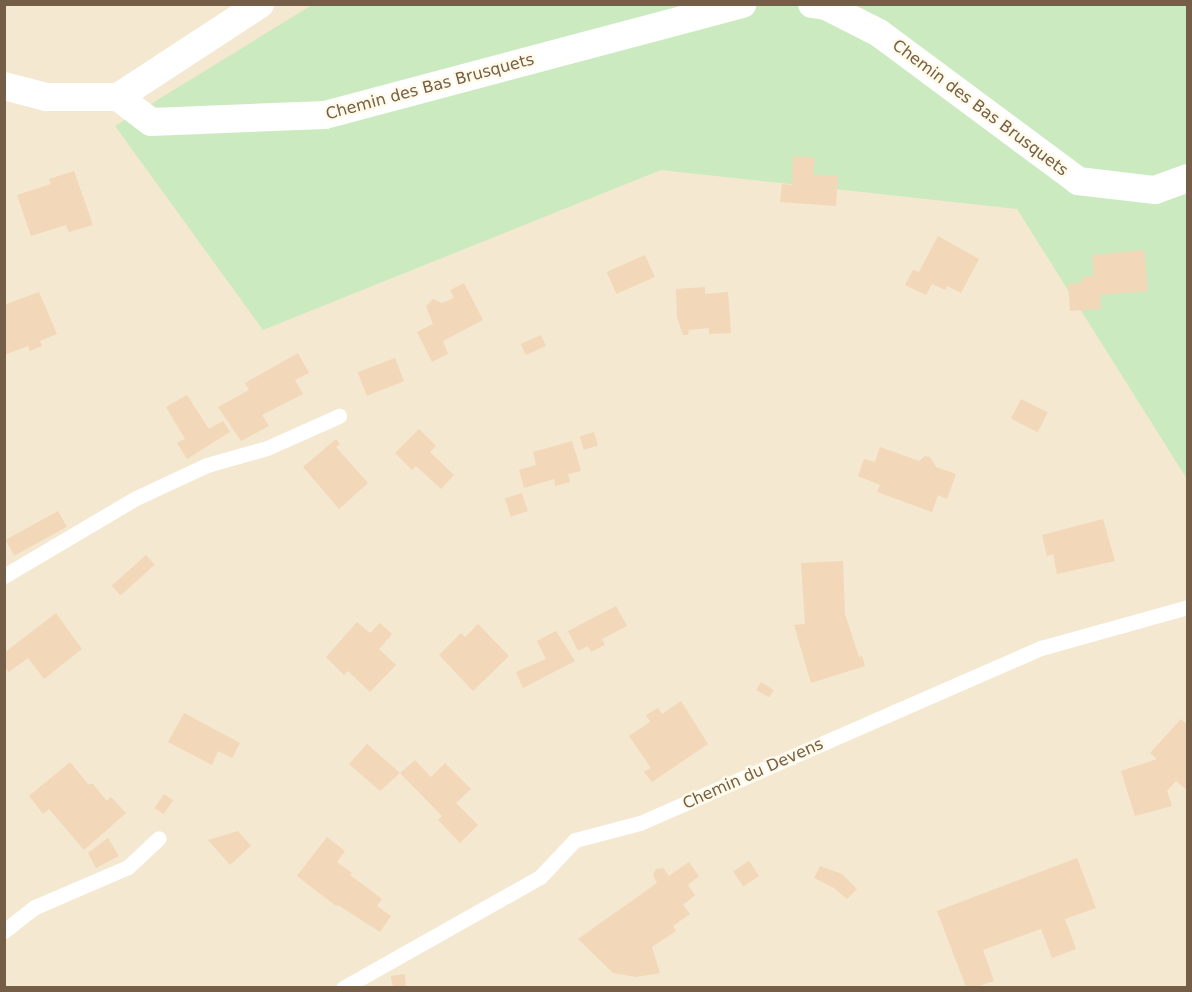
<!DOCTYPE html>
<style>
body{margin:0}
#map{position:relative;width:1192px;height:992px;overflow:hidden;background:#fcf6e2;font-family:"DejaVu Sans",sans-serif}
div>[style]{position:absolute}
.residential>*{inset:0;background:#f4e8d0;transform-origin:0 0}
.green>*{inset:0;background:#cceac0}
.building>*{inset:0;background:#f2d7b9;transform-origin:0 0}
.lane>*{height:15px;margin:-7.5px;padding:0 7.5px;transform-origin:7.5px;border-radius:7.5px;background:#fff}
.street>*{height:28px;margin:-14px;padding:0 14px;transform-origin:14px;border-radius:14px;background:#fff}
span{translate:-50% -50%;white-space:nowrap;text-align:center;line-height:1.15;-webkit-text-stroke:4.5px #fff9e8;paint-order:stroke}
.street-label{font-size:16px;color:#745e48}
.frame{position:absolute;inset:0;border:6px solid #745e48;pointer-events:none}
</style>
<div id="map">
<div class="residential">
<i style="left:5px;top:5px;width:1182px;height:982px"></i>
</div>
<div class="green">
<i style="clip-path:polygon(312px 5px,1187px 5px,1187px 479px,1017px 209px,661px 170px,263px 330px,115px 126px)"></i>
</div>
<div class="building">
<i style="clip-path:polygon(793px 156px,815px 158px,813px 174px,838px 176px,836px 206px,780px 202px,782px 184px,792px 185px)"></i>
<i style="clip-path:polygon(74px 171px,93px 225px,69px 232px,66px 225px,31px 236px,17px 195px,51px 184px,49px 179px)"></i>
<i style="clip-path:polygon(938px 236px,979px 259px,961px 293px,947px 286px,945px 290px,932px 284px,926px 295px,905px 285px,913px 270px,919px 272px)"></i>
<i style="clip-path:polygon(1144px 250px,1148px 291px,1100px 295px,1101px 309px,1070px 311px,1068px 284px,1082px 283px,1082px 277px,1094px 276px,1092px 255px)"></i>
<i style="left:645px;top:255px;width:24px;height:42px;rotate:66deg"></i>
<i style="clip-path:polygon(464px 283px,483px 320px,443px 341px,448px 354px,432px 362px,417px 332px,433px 324px,426px 306px,433px 299px,442px 303px,454px 298px,450px 290px)"></i>
<i style="clip-path:polygon(705px 287px,705px 294px,728px 292px,731px 333px,709px 334px,709px 328px,689px 330px,688px 335px,683px 335px,677px 317px,676px 289px)"></i>
<i style="clip-path:polygon(39px 292px,57px 334px,40px 341px,42px 346px,30px 351px,28px 346px,4px 355px,4px 305px)"></i>
<i style="left:541px;top:335px;width:12px;height:22px;rotate:66deg"></i>
<i style="clip-path:polygon(298px 353px,309px 373px,295px 380px,303px 394px,262px 415px,269px 426px,241px 441px,218px 407px,249px 390px,245px 383px)"></i>
<i style="left:395px;top:358px;width:25px;height:40px;rotate:69deg"></i>
<i style="clip-path:polygon(187px 395px,209px 429px,223px 421px,230px 432px,187px 459px,177px 443px,185px 439px,166px 407px)"></i>
<i style="left:1021px;top:399px;width:30px;height:22px;rotate:27deg"></i>
<i style="clip-path:polygon(419px 429px,436px 446px,430px 452px,454px 475px,441px 489px,416px 466px,412px 470px,395px 453px)"></i>
<i style="left:594px;top:432px;width:14px;height:15px;rotate:73deg"></i>
<i style="clip-path:polygon(336px 439px,340px 444px,336px 447px,368px 483px,339px 509px,303px 467px)"></i>
<i style="clip-path:polygon(572px 441px,581px 471px,568px 474px,570px 482px,555px 486px,554px 479px,524px 488px,519px 470px,536px 465px,533px 452px)"></i>
<i style="clip-path:polygon(880px 447px,919px 461px,925px 456px,930px 457px,936px 467px,956px 474px,947px 499px,938px 495px,932px 512px,877px 492px,880px 485px,858px 476px,864px 459px,875px 462px)"></i>
<i style="left:522px;top:493px;width:19px;height:18px;rotate:72deg"></i>
<i style="left:58px;top:511px;width:18px;height:60px;rotate:61deg"></i>
<i style="clip-path:polygon(1103px 519px,1115px 561px,1057px 574px,1053px 554px,1047px 556px,1042px 535px)"></i>
<i style="left:146px;top:555px;width:13px;height:46px;rotate:48deg"></i>
<i style="clip-path:polygon(843px 561px,845px 614px,859px 657px,862px 656px,865px 666px,811px 683px,794px 625px,805px 624px,801px 563px)"></i>
<i style="clip-path:polygon(616px 606px,627px 626px,602px 639px,605px 645px,591px 652px,588px 646px,578px 651px,568px 631px)"></i>
<i style="clip-path:polygon(56px 613px,82px 649px,44px 679px,28px 658px,9px 672px,4px 667px,4px 653px)"></i>
<i style="clip-path:polygon(357px 622px,370px 633px,380px 623px,392px 634px,379px 649px,396px 665px,370px 692px,348px 671px,344px 675px,326px 657px)"></i>
<i style="clip-path:polygon(478px 624px,509px 656px,473px 691px,439px 655px,461px 633px,465px 637px)"></i>
<i style="clip-path:polygon(556px 631px,575px 661px,523px 688px,516px 672px,546px 659px,537px 641px)"></i>
<i style="left:761px;top:682px;width:15px;height:9px;rotate:32deg"></i>
<i style="clip-path:polygon(681px 701px,708px 744px,652px 782px,644px 772px,651px 768px,629px 736px,650px 722px,646px 715px,658px 708px,662px 714px)"></i>
<i style="clip-path:polygon(184px 713px,240px 743px,232px 758px,218px 751px,212px 765px,168px 742px)"></i>
<i style="clip-path:polygon(1181px 719px,1188px 725px,1188px 791px,1176px 781px,1167px 791px,1172px 806px,1135px 816px,1121px 771px,1157px 759px,1150px 753px)"></i>
<i style="clip-path:polygon(367px 744px,400px 773px,415px 760px,431px 777px,445px 763px,471px 789px,456px 803px,478px 825px,460px 843px,438px 820px,442px 816px,400px 773px,380px 791px,349px 764px)"></i>
<i style="clip-path:polygon(70px 762px,88px 784px,93px 784px,107px 801px,111px 797px,126px 813px,84px 850px,49px 809px,43px 814px,29px 796px)"></i>
<i style="left:164px;top:794px;width:11px;height:17px;rotate:34deg"></i>
<i style="clip-path:polygon(238px 831px,251px 846px,230px 865px,208px 840px)"></i>
<i style="clip-path:polygon(327px 837px,345px 851px,337px 862px,352px 873px,350px 875px,382px 899px,377px 906px,391px 916px,380px 932px,338px 905px,336px 906px,297px 876px)"></i>
<i style="clip-path:polygon(108px 838px,119px 856px,96px 868px,88px 853px)"></i>
<i style="clip-path:polygon(1077px 858px,1096px 908px,1065px 919px,1076px 949px,1052px 958px,1041px 929px,983px 950px,994px 981px,977px 987px,966px 987px,937px 911px)"></i>
<i style="left:749px;top:861px;width:18px;height:19px;rotate:56deg"></i>
<i style="clip-path:polygon(689px 862px,699px 876px,688px 885px,695px 895px,683px 905px,690px 914px,673px 926px,676px 931px,652px 947px,660px 973px,636px 977px,613px 973px,578px 939px,657px 883px,653px 875px,656px 869px,663px 868px,669px 876px)"></i>
<i style="clip-path:polygon(820px 866px,842px 874px,857px 889px,847px 899px,834px 888px,814px 878px)"></i>
<i style="clip-path:polygon(405px 974px,406px 987px,393px 987px,391px 976px)"></i>
</div>
<div class="lane">
<i style="left:4px;top:576px;width:153px;rotate:-30.6deg"></i>
<i style="left:136px;top:498px;width:78px;rotate:-24.9deg"></i>
<i style="left:207px;top:465px;width:62px;rotate:-15.8deg"></i>
<i style="left:267px;top:448px;width:79px;rotate:-24deg"></i>
<i style="left:4px;top:931px;width:39px;rotate:-38deg"></i>
<i style="left:35px;top:907px;width:101px;rotate:-23.3deg"></i>
<i style="left:128px;top:867px;width:42px;rotate:-43.1deg"></i>
<i style="left:343px;top:988px;width:226px;rotate:-29.4deg"></i>
<i style="left:540px;top:877px;width:51px;rotate:-46.6deg"></i>
<i style="left:575px;top:840px;width:67px;rotate:-14.7deg"></i>
<i style="left:640px;top:823px;width:438px;rotate:-23.6deg"></i>
<i style="left:1041px;top:648px;width:153px;rotate:-15.6deg"></i>
</div>
<div class="street">
<i style="left:812px;top:4px;width:14px;rotate:8deg"></i>
<i style="left:826px;top:6px;width:59px;rotate:27deg"></i>
<i style="left:879px;top:33px;width:248px;rotate:36.6deg"></i>
<i style="left:1078px;top:181px;width:78px;rotate:6.7deg"></i>
<i style="left:1155px;top:190px;width:35px;rotate:-20deg"></i>
<i style="left:4px;top:86px;width:43px;rotate:14.7deg"></i>
<i style="left:46px;top:97px;width:72px"></i>
<i style="left:118px;top:97px;width:170px;rotate:-33.2deg"></i>
<i style="left:118px;top:97px;width:41px;rotate:37.1deg"></i>
<i style="left:151px;top:122px;width:174px;rotate:-2.3deg"></i>
<i style="left:325px;top:115px;width:432px;rotate:-14.9deg"></i>
</div>
<div class="street-label">
<span style="left:430px;top:87px;rotate:-15deg">Chemin des Bas Brusquets</span>
<span style="left:980px;top:108px;rotate:37deg">Chemin des Bas Brusquets</span>
<span style="left:753px;top:774px;rotate:-24deg">Chemin du Devens</span>
</div>
<div class="frame"></div>
</div>
